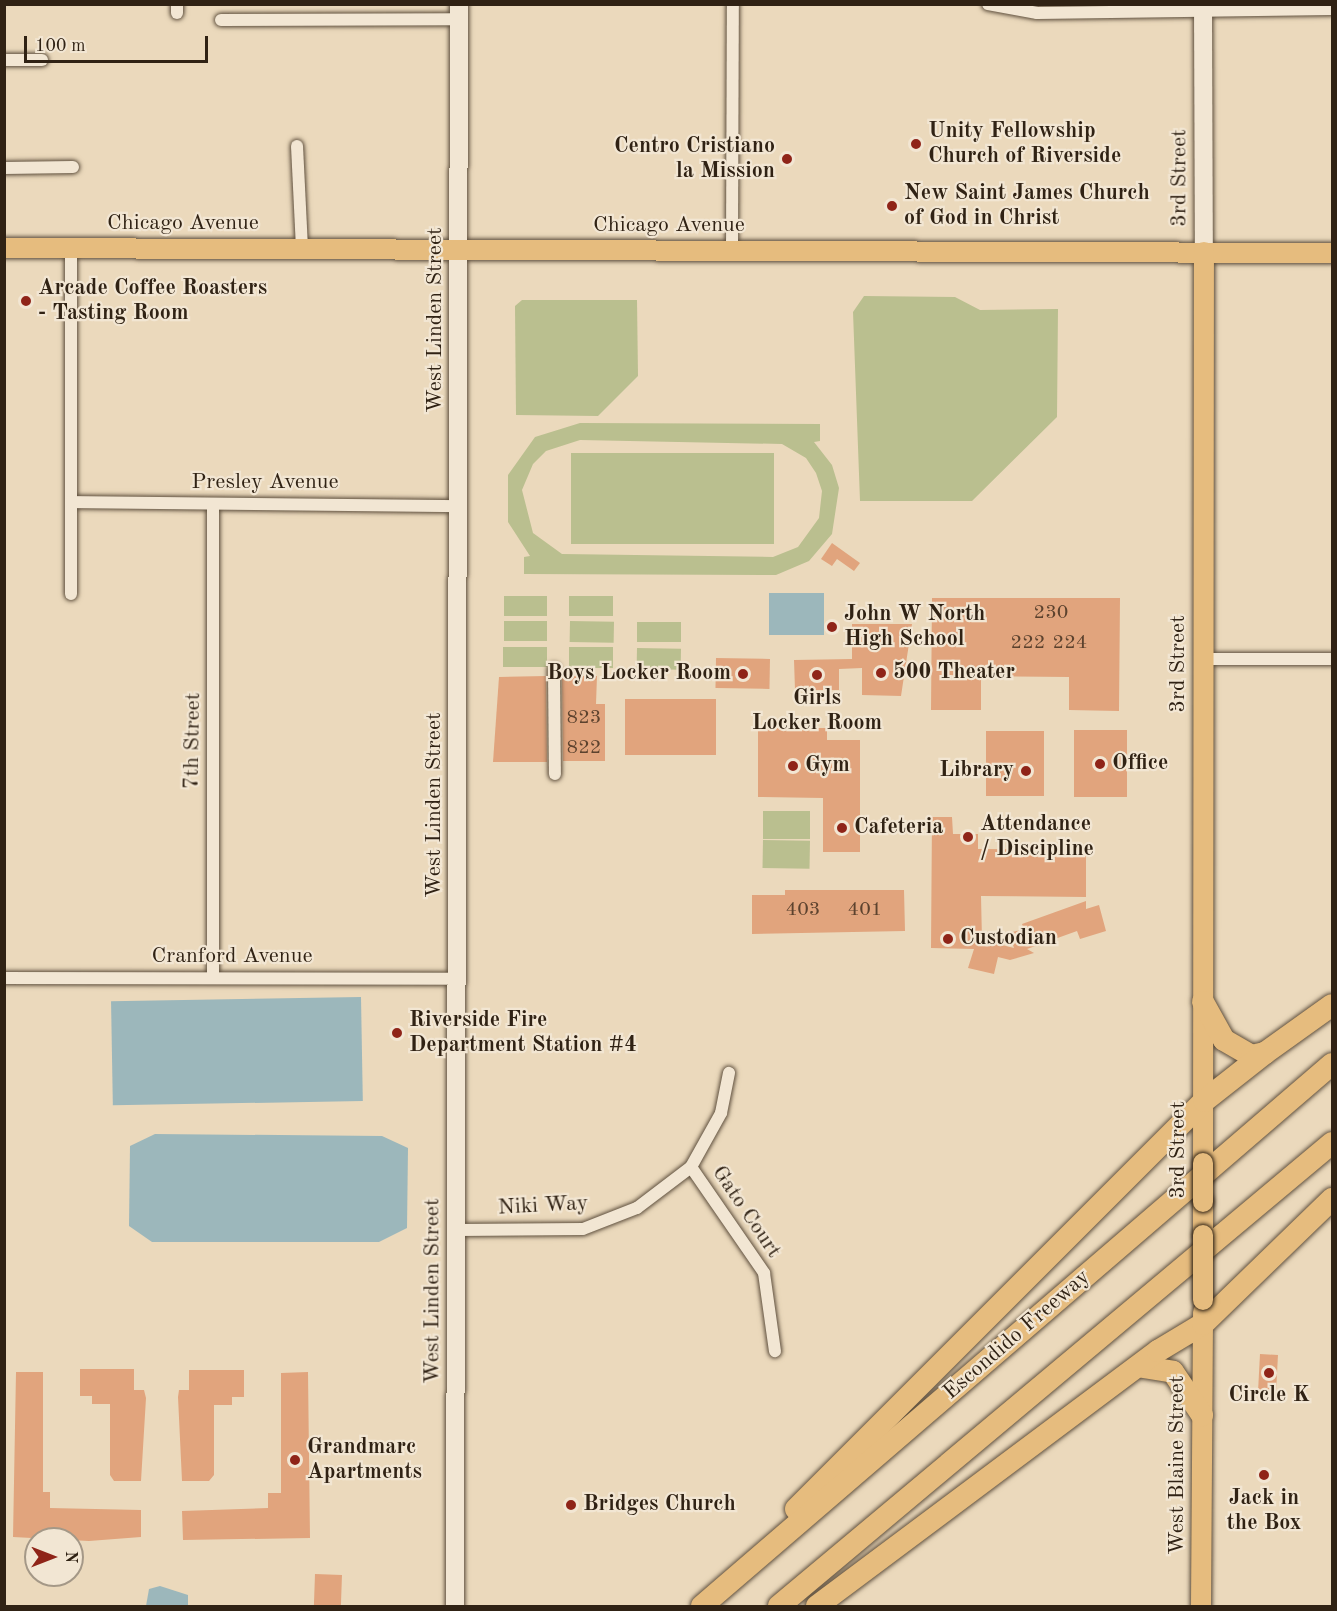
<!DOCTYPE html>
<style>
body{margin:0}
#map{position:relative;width:1337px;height:1611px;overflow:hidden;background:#ebd9bc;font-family:"Old Standard TT",serif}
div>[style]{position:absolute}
.green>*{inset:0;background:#babf8f;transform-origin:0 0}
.water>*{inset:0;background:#9cb7bb;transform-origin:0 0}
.building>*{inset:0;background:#e1a47d;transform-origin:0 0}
.roads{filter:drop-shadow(0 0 2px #5f503e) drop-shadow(0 0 2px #5f503e)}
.street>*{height:12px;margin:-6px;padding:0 6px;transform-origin:6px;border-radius:6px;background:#f2e6d3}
.secondary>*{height:18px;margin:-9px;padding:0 9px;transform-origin:9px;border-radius:9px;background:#f2e6d3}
.primary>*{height:20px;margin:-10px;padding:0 10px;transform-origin:10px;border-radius:10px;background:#e6bc7e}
.highway>*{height:22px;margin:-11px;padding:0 11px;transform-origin:11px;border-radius:11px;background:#e6bc7e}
.bridges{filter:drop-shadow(0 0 2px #302214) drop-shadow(0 0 2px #302214)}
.primary-bridge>*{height:20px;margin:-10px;padding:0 10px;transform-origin:10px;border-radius:10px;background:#e6bc7e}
.dots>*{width:16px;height:16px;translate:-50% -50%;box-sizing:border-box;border:3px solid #f2e6d3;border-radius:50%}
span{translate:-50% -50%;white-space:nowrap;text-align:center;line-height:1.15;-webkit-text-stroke:4.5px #f2e6d3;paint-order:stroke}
.number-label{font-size:20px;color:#5c422e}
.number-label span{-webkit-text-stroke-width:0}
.poi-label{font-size:22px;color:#302214;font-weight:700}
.left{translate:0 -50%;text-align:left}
.right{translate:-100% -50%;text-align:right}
.street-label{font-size:22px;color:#302214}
.frame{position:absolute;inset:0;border:6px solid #302214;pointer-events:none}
.north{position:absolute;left:24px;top:1527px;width:60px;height:60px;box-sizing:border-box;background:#f2e6d3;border:2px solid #a49887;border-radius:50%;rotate:90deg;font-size:16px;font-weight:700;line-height:24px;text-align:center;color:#302214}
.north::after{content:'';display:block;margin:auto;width:21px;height:27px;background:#8f2418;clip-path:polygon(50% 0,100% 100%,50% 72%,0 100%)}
.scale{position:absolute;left:24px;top:36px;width:184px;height:27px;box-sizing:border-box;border:3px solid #302214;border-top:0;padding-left:8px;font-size:18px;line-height:21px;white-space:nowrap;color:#302214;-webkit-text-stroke:4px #f2e6d3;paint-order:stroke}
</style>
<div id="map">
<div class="green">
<i style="clip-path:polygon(864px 296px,955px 297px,980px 310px,1058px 309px,1057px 417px,972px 501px,860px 501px,853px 312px)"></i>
<i style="clip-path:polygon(522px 300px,637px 300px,638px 376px,598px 416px,516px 415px,515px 306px)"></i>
<i style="clip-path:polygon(evenodd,580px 423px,820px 424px,820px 441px,814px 442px,832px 465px,839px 488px,832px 534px,809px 561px,776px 575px,524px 574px,524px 557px,530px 556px,508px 522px,508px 475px,535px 437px,580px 423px,580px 440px,782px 444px,806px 458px,816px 473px,822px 491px,819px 518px,798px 547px,773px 557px,562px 554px,533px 533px,522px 490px,533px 464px,546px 451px,580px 440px)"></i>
<i style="left:571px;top:453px;width:203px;height:91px"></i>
<i style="left:504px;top:596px;width:43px;height:20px"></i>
<i style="left:569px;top:596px;width:44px;height:20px"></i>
<i style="left:504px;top:621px;width:43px;height:20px"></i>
<i style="left:570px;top:621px;width:44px;height:21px;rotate:1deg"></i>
<i style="left:637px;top:622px;width:44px;height:20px"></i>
<i style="left:503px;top:647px;width:44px;height:20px"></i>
<i style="left:569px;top:647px;width:44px;height:21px"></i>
<i style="left:637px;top:648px;width:44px;height:21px;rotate:1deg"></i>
<i style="left:763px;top:811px;width:47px;height:28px"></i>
<i style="left:763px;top:840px;width:47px;height:28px;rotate:1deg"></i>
</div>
<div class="water">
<i style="left:769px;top:593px;width:55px;height:42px"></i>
<i style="left:361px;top:997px;width:104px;height:250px;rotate:89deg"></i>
<i style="clip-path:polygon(155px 1134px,382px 1136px,408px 1148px,407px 1228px,379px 1242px,152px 1242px,129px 1226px,130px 1146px)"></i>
<i style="clip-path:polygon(160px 1586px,188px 1595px,188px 1606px,146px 1606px,149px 1589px)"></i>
</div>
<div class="building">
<i style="clip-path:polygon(832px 543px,860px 563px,854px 571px,837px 559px,832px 566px,821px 559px)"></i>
<i style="clip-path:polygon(932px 598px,1120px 598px,1119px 711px,1069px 710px,1069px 677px,981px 676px,981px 710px,931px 710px)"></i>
<i style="clip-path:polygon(852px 624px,912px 624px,901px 696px,862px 695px,862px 668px,839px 669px,839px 690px,795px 690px,794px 660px,852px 659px)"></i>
<i style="left:716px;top:658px;width:54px;height:30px;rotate:1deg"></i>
<i style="clip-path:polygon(546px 676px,547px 762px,493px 762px,499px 677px)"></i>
<i style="clip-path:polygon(562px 676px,597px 676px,596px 704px,605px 704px,605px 761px,563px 761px)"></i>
<i style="left:625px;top:699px;width:91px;height:56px"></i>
<i style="clip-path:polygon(758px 728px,827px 728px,827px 740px,860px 740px,860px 852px,823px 852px,823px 798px,758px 797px)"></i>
<i style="left:1074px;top:730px;width:53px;height:67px"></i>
<i style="left:986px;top:731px;width:58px;height:65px"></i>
<i style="clip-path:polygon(932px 817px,952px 817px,953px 834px,978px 834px,978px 849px,1086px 850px,1086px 897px,981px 896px,982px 940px,1014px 948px,1009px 933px,1024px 929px,1022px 924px,1086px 901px,1086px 909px,1099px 905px,1106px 931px,1080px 939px,1077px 931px,1027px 949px,1034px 953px,1010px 960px,998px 957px,994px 974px,968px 968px,974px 949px,931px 948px)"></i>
<i style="clip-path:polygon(785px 890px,904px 890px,905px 931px,752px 934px,752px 895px,785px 895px)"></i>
<i style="left:1260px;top:1354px;width:18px;height:38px;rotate:3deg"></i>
<i style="clip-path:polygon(80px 1369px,134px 1369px,134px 1390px,144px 1390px,146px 1398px,141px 1481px,114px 1481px,110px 1475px,110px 1404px,92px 1404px,92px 1396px,80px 1396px)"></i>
<i style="clip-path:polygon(189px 1370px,244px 1370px,244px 1397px,232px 1397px,232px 1405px,214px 1405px,214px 1475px,209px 1481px,182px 1481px,178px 1397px,179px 1390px,189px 1390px)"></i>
<i style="clip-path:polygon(16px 1372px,43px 1372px,43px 1492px,50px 1492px,50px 1508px,141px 1510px,141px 1537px,89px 1541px,13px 1537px)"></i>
<i style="clip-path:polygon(308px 1372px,310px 1538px,183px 1540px,182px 1511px,268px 1508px,268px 1493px,281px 1493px,281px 1373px)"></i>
<i style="left:315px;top:1574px;width:27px;height:32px;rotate:2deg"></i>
</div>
<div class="roads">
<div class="street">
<i style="left:177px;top:4px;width:9px;rotate:90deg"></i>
<i style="left:988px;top:4px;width:50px;rotate:10.4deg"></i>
<i style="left:1037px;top:13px;width:295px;rotate:-0.8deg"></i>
<i style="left:221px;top:20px;width:238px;rotate:-0.2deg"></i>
<i style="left:4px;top:60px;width:38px"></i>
<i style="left:297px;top:146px;width:103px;rotate:87.2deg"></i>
<i style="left:4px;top:168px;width:69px;rotate:-0.8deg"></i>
<i style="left:71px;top:247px;width:347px;rotate:90deg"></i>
<i style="left:732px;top:250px;width:246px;rotate:-89.8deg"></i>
<i style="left:71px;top:502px;width:389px;rotate:0.6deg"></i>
<i style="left:1203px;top:659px;width:129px"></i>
<i style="left:554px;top:669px;width:105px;rotate:89.5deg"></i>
<i style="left:4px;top:978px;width:455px;rotate:0.1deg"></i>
<i style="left:213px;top:978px;width:473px;rotate:-90deg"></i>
<i style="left:691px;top:1167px;width:129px;rotate:55.4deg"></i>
<i style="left:764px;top:1273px;width:79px;rotate:82deg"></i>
<i style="left:458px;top:1230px;width:125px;rotate:-0.5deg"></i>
<i style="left:583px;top:1229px;width:58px;rotate:-21.3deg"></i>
<i style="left:637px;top:1208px;width:68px;rotate:-37.2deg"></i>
<i style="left:691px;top:1167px;width:62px;rotate:-60.9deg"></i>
<i style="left:721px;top:1113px;width:41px;rotate:-78.7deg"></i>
</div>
<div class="secondary">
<i style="left:1203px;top:4px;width:248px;rotate:89.8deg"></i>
<i style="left:455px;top:1606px;width:1602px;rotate:-89.86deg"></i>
</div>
<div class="primary">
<i style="left:4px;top:248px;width:1328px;rotate:0.22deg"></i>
<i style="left:1203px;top:1163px;width:911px;rotate:-89.94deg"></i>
<i style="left:1203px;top:1202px;width:33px;rotate:90deg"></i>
<i style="left:1201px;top:1606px;width:294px;rotate:-89.6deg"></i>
</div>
<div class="highway">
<i style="left:1203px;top:1002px;width:43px;rotate:61.1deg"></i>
<i style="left:1224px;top:1040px;width:32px;rotate:30deg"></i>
<i style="left:1252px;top:1056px;width:13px;rotate:-13deg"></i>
<i style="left:1265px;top:1053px;width:82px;rotate:-35.6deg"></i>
<i style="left:1143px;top:1367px;width:30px;rotate:9deg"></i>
<i style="left:1173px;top:1372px;width:52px;rotate:56deg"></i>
<i style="left:796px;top:1509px;width:577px;rotate:-45deg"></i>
<i style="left:1204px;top:1101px;width:78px;rotate:-38.2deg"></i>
<i style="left:702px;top:1606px;width:831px;rotate:-40.71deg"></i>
<i style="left:779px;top:1606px;width:721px;rotate:-39.94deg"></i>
<i style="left:817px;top:1606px;width:426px;rotate:-36.8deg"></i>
<i style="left:1158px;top:1351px;width:52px;rotate:-31deg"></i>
<i style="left:1203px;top:1324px;width:180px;rotate:-44.1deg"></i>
</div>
</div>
<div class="bridges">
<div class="primary-bridge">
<i style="left:1203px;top:1163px;width:39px;rotate:90deg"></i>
<i style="left:1203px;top:1235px;width:65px;rotate:90deg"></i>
</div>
</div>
<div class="dots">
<i style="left:916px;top:144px;background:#8f2418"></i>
<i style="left:787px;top:159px;background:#8f2418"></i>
<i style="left:892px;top:206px;background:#8f2418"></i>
<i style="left:26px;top:301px;background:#8f2418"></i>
<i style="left:832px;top:627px;background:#8f2418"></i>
<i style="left:881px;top:673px;background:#8f2418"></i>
<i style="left:743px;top:674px;background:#8f2418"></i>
<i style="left:817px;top:675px;background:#8f2418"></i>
<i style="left:1100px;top:764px;background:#8f2418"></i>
<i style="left:793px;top:766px;background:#8f2418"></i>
<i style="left:1026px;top:771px;background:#8f2418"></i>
<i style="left:842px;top:828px;background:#8f2418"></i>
<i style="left:968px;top:837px;background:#8f2418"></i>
<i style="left:948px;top:939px;background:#8f2418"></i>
<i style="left:397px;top:1033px;background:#8f2418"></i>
<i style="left:1269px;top:1373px;background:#8f2418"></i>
<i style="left:295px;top:1460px;background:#8f2418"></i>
<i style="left:1264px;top:1475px;background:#8f2418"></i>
<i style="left:571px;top:1505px;background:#8f2418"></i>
</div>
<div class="number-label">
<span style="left:1051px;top:613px">230</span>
<span style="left:1028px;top:643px">222</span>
<span style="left:1070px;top:643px">224</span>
<span style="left:584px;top:718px">823</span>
<span style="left:584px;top:748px">822</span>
<span style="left:803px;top:910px">403</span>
<span style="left:865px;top:910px">401</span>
</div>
<div class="poi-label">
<span class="left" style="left:928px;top:144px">Unity Fellowship<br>Church of Riverside</span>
<span class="right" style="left:775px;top:159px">Centro Cristiano<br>la Mission</span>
<span class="left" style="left:904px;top:206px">New Saint James Church<br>of God in Christ</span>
<span class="left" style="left:38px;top:301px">Arcade Coffee Roasters<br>- Tasting Room</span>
<span class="left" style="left:844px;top:627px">John W North<br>High School</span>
<span class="left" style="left:893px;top:673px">500 Theater</span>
<span class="right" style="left:731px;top:674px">Boys Locker Room</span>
<span style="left:817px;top:711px">Girls<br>Locker Room</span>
<span class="left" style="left:1112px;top:764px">Office</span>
<span class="left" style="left:805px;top:766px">Gym</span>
<span class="right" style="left:1014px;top:771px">Library</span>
<span class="left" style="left:980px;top:837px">Attendance<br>/ Discipline</span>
<span class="left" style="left:854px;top:828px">Cafeteria</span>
<span class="left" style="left:960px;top:939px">Custodian</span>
<span class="left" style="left:409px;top:1033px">Riverside Fire<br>Department Station #4</span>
<span style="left:1269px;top:1396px">Circle K</span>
<span class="left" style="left:307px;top:1460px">Grandmarc<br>Apartments</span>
<span style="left:1264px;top:1511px">Jack in<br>the Box</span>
<span class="left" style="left:583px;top:1505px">Bridges Church</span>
</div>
<div class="street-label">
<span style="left:1180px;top:178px;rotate:-90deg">3rd Street</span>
<span style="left:183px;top:224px">Chicago Avenue</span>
<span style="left:669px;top:226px">Chicago Avenue</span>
<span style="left:436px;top:320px;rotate:-90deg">West Linden Street</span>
<span style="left:265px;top:483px">Presley Avenue</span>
<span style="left:1179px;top:664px;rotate:-90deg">3rd Street</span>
<span style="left:193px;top:741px;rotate:-89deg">7th Street</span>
<span style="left:435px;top:805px;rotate:-90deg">West Linden Street</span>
<span style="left:232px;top:957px">Cranford Avenue</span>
<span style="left:1179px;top:1150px;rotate:-90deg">3rd Street</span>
<span style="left:543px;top:1206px;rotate:-3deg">Niki Way</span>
<span style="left:746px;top:1212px;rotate:56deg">Gato Court</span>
<span style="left:433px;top:1291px;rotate:-90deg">West Linden Street</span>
<span style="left:1017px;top:1335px;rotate:-41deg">Escondido Freeway</span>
<span style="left:1178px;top:1465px;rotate:-90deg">West Blaine Street</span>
</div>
<div class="frame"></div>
<div class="north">N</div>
<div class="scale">100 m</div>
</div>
